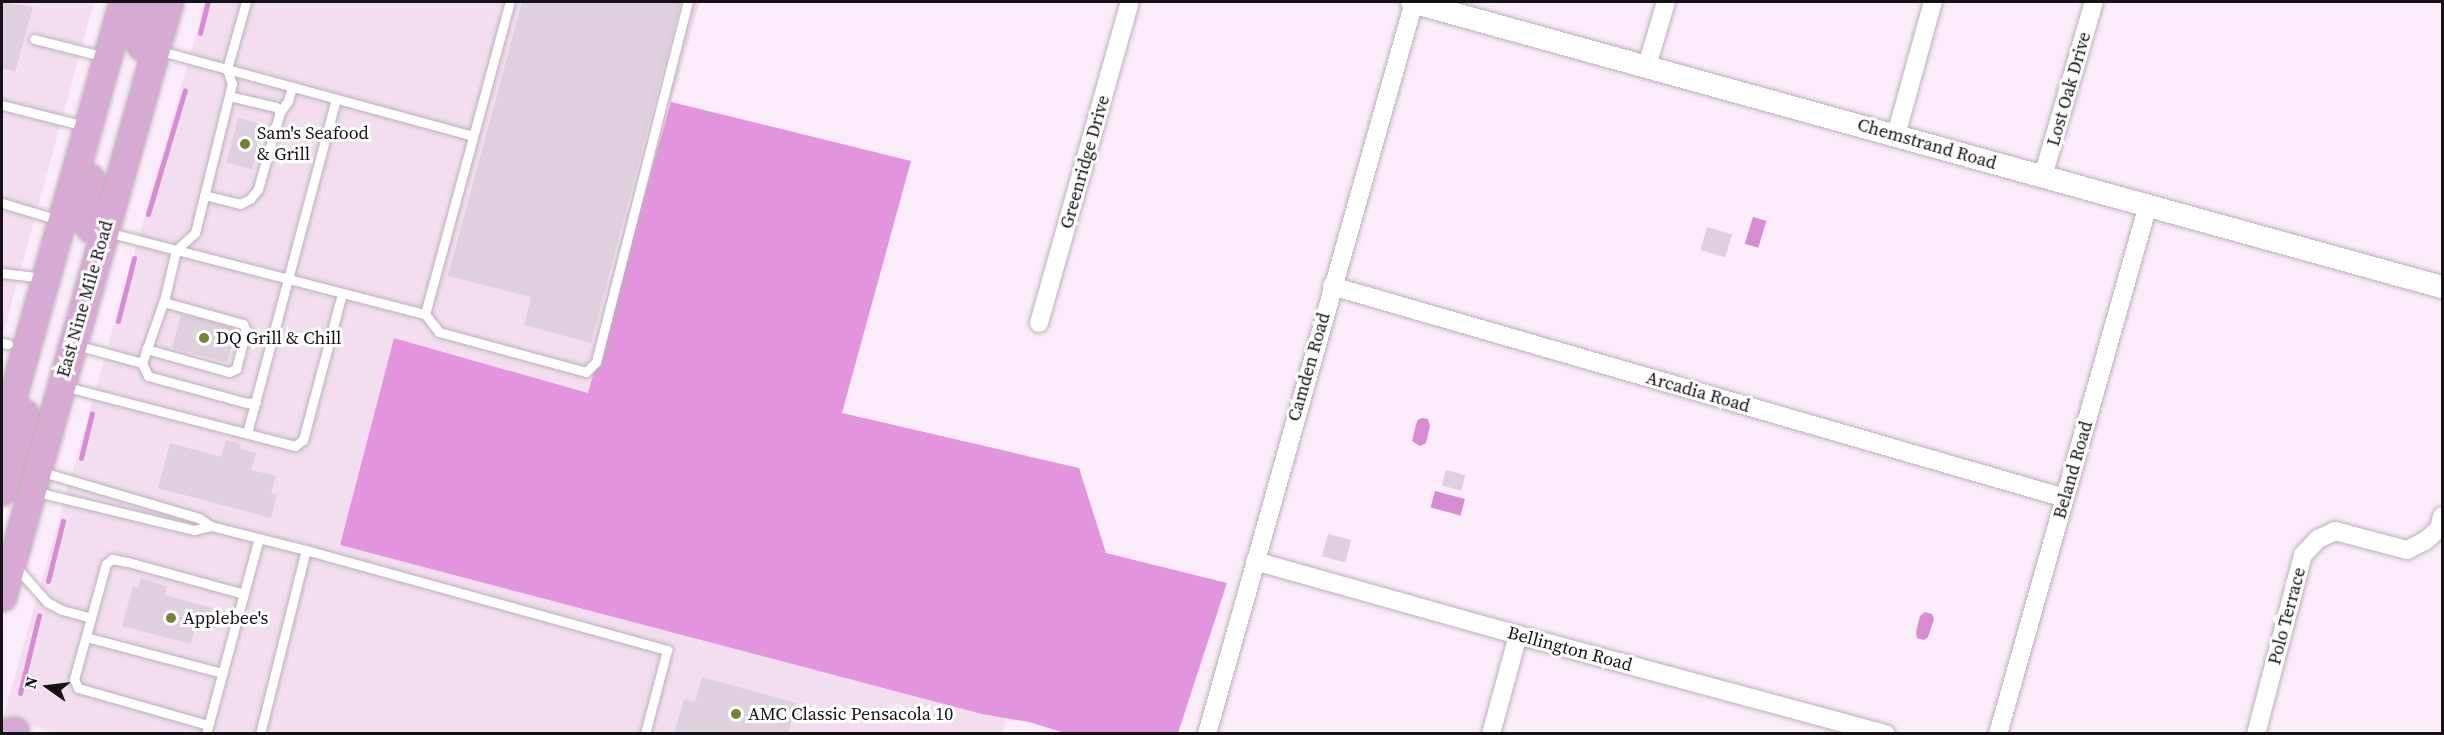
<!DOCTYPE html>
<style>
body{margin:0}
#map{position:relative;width:2444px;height:735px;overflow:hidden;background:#faecf8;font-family:"Source Serif 4",serif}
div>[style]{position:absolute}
.built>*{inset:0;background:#f2deef}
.forest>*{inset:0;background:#e295dc}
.water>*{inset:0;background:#d78bd1;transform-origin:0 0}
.stream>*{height:5px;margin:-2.5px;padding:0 2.5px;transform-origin:2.5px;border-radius:2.5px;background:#d78bd1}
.building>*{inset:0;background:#ded0dc;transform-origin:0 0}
.roads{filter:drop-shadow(0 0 2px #bdb0bb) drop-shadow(0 0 2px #bdb0bb)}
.service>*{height:9px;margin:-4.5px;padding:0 4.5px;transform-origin:4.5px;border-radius:4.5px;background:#fff}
.minor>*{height:18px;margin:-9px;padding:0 9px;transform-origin:9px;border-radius:9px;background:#fff}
.tertiary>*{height:22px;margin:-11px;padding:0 11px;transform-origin:11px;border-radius:11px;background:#fff}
.primary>*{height:27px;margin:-13.5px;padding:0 13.5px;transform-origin:13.5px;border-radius:13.5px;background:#d6aad2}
.dots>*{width:16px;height:16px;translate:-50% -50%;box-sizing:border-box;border:3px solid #fefefe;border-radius:50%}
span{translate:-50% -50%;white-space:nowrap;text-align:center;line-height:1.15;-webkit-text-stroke:6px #fefefe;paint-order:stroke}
.street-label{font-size:18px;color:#161115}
.poi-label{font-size:18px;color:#161115}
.left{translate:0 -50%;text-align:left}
.frame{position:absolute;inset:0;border:3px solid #161115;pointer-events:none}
.north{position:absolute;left:18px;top:657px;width:60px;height:60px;-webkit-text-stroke:4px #fefefe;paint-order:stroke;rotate:284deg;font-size:16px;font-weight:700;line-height:24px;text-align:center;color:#161115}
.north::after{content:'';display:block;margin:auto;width:21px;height:27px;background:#161115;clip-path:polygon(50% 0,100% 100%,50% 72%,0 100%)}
</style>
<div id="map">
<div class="built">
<i style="clip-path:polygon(2px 2px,94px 2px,2px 338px)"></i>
<i style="clip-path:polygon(205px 2px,700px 2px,588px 393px,395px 338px,340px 545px,982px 714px,1007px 718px,1002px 734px,59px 734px,3px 718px)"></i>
</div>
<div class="forest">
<i style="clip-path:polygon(671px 102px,911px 161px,842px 413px,1079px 468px,1106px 553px,1227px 583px,1178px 733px,1068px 734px,1029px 722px,982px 714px,340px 545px,394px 338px,588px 393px)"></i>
</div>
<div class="water">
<i style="left:1753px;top:217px;width:14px;height:28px;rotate:17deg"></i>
<i style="clip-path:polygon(1421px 418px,1428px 419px,1430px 426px,1426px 443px,1420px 446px,1412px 441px,1417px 421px)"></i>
<i style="left:1435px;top:491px;width:31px;height:17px;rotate:15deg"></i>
<i style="clip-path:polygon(1925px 612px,1932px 614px,1934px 619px,1928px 637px,1924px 640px,1917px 638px,1916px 632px,1920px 616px)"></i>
</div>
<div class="stream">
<i style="left:200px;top:33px;width:32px;rotate:-76deg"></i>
<i style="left:148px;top:214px;width:129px;rotate:-73.4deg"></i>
<i style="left:118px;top:321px;width:65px;rotate:-75.7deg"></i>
<i style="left:81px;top:458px;width:46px;rotate:-76.3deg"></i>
<i style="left:48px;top:581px;width:62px;rotate:-76deg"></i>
<i style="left:20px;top:693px;width:80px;rotate:-76.3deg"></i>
</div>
<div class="building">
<i style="clip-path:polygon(2px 2px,33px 7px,15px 72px,2px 68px)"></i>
<i style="clip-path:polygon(522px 2px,681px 2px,591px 343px,524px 325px,531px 297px,448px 276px)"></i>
<i style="left:238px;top:118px;width:27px;height:46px;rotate:15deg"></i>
<i style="left:1707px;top:227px;width:26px;height:24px;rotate:16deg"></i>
<i style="left:181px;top:314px;width:57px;height:35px;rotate:15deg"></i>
<i style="clip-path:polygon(226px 440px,241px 444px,240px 449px,256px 453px,251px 470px,276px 476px,271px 493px,277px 495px,271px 518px,158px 488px,170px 443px,221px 457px)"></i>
<i style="left:1446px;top:470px;width:20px;height:16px;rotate:15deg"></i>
<i style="left:1328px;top:534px;width:24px;height:23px;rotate:15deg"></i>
<i style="clip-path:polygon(141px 578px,167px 586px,165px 595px,220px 610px,215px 629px,196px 625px,191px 644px,122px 626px,133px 586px,138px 588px)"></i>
<i style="clip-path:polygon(702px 677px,796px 703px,788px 734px,674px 734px,684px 699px,695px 702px)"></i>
</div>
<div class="roads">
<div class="service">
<i style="left:34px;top:39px;width:73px;rotate:14.2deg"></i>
<i style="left:157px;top:50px;width:327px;rotate:15.2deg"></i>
<i style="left:2px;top:105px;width:86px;rotate:14.2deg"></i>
<i style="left:280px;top:112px;width:14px;rotate:-54deg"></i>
<i style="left:288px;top:101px;width:15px;rotate:-74deg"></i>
<i style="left:204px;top:195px;width:37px;rotate:14deg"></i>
<i style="left:240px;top:204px;width:11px;rotate:-27deg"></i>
<i style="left:250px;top:199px;width:13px;rotate:-51deg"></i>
<i style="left:258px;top:189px;width:80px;rotate:-74.1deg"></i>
<i style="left:280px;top:112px;width:6px;rotate:-129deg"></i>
<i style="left:276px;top:107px;width:48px;rotate:-166.8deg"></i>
<i style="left:2px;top:203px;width:59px;rotate:16.6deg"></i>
<i style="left:107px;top:232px;width:328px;rotate:14.5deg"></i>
<i style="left:425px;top:314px;width:323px;rotate:-74.8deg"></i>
<i style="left:2px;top:273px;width:42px;rotate:6.8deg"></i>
<i style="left:425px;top:314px;width:23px;rotate:52deg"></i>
<i style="left:439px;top:332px;width:152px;rotate:15.2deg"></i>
<i style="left:586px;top:372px;width:14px;rotate:-45deg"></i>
<i style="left:596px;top:362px;width:372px;rotate:-75.7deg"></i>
<i style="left:2px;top:343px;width:6px;rotate:9deg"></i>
<i style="left:76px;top:345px;width:68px;rotate:15.3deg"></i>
<i style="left:142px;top:363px;width:70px;rotate:-70.8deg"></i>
<i style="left:165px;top:297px;width:48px;rotate:-76.8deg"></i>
<i style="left:176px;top:250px;width:25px;rotate:-42deg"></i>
<i style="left:195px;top:233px;width:154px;rotate:-76.1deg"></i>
<i style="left:232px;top:84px;width:16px;rotate:-108deg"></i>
<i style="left:227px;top:69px;width:70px;rotate:-74.2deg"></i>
<i style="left:146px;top:349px;width:86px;rotate:15.5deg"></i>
<i style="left:229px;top:372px;width:8px;rotate:-23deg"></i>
<i style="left:236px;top:369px;width:40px;rotate:-75.6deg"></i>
<i style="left:246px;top:330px;width:7px;rotate:-117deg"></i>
<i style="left:243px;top:324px;width:83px;rotate:-164.6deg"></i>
<i style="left:142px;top:363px;width:14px;rotate:65deg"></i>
<i style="left:148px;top:376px;width:103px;rotate:15.3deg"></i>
<i style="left:247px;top:403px;width:9px;rotate:-6deg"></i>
<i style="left:63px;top:386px;width:240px;rotate:14.5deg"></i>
<i style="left:295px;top:446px;width:10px;rotate:-37deg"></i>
<i style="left:303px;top:440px;width:152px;rotate:-75.1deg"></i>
<i style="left:247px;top:433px;width:346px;rotate:-75.1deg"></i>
<i style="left:39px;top:471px;width:167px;rotate:16.4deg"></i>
<i style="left:199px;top:518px;width:14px;rotate:34deg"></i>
<i style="left:211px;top:526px;width:98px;rotate:14.2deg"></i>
<i style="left:33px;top:491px;width:166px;rotate:13.6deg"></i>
<i style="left:194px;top:530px;width:17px;rotate:-13deg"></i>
<i style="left:16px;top:567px;width:47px;rotate:48.5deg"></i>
<i style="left:47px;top:602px;width:17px;rotate:28deg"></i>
<i style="left:62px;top:610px;width:30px;rotate:15deg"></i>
<i style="left:86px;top:637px;width:141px;rotate:14.8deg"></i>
<i style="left:208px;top:725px;width:135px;rotate:-164.1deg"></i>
<i style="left:78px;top:688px;width:10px;rotate:-114deg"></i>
<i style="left:74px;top:679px;width:119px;rotate:-74.5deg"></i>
<i style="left:106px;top:564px;width:8px;rotate:-40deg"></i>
<i style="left:112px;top:559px;width:16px;rotate:11deg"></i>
<i style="left:128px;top:562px;width:120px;rotate:15.4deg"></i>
<i style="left:206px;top:734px;width:203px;rotate:-74.9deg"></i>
<i style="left:260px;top:734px;width:190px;rotate:-76deg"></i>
<i style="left:306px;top:550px;width:375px;rotate:15.5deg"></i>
<i style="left:667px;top:650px;width:87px;rotate:104.7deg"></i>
</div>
<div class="minor">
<i style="left:1647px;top:66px;width:67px;rotate:-73.5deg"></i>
<i style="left:1896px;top:135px;width:138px;rotate:-74.5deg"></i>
<i style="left:2043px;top:176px;width:181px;rotate:-73.7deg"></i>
<i style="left:1332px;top:286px;width:763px;rotate:16.13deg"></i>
<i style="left:1039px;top:323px;width:334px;rotate:-74.2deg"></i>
<i style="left:1255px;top:561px;width:273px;rotate:15.7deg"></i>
<i style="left:1518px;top:635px;width:381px;rotate:15.1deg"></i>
<i style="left:1207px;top:734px;width:761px;rotate:-74.21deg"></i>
<i style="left:1491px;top:734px;width:103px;rotate:-74.7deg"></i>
<i style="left:1998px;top:734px;width:550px;rotate:-74.17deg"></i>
<i style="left:2256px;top:734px;width:185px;rotate:-75.3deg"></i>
<i style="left:2303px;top:555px;width:22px;rotate:-47deg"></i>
<i style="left:2318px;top:539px;width:19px;rotate:-25deg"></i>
<i style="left:2335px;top:531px;width:74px;rotate:14.8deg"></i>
<i style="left:2407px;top:550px;width:20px;rotate:-27deg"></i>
<i style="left:2425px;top:541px;width:18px;rotate:-41deg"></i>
<i style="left:2439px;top:529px;width:13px;rotate:-77deg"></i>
</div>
<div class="tertiary">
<i style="left:1412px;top:2px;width:1069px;rotate:15.47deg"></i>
</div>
<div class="primary">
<i style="left:141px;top:46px;width:10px;rotate:-114deg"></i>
<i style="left:137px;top:37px;width:35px;rotate:-82deg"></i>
<i style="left:90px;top:228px;width:18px;rotate:-117deg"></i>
<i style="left:82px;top:212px;width:35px;rotate:-77deg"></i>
<i style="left:2px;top:434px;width:449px;rotate:-74.4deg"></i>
<i style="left:2px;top:491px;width:81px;rotate:-74.2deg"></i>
<i style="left:2px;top:597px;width:618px;rotate:-74.32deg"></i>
<i style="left:2px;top:733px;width:13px;rotate:-9deg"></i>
</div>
</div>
<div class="dots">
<i style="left:245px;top:144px;background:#728332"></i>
<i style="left:204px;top:338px;background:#728332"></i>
<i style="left:171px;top:618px;background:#728332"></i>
<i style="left:736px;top:714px;background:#728332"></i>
</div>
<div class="street-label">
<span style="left:2069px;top:89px;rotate:-74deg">Lost Oak Drive</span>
<span style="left:1927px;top:144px;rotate:16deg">Chemstrand Road</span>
<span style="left:1085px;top:162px;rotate:-74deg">Greenridge Drive</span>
<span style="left:85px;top:299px;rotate:-74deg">East Nine Mile Road</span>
<span style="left:1309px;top:367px;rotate:-74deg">Camden Road</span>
<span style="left:1698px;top:392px;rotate:16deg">Arcadia Road</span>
<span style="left:2073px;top:470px;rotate:-74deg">Beland Road</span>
<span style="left:2287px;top:616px;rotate:-75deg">Polo Terrace</span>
<span style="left:1570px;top:649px;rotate:15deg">Bellington Road</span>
</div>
<div class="poi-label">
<span class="left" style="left:257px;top:144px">Sam's Seafood<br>&amp; Grill</span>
<span class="left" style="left:216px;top:338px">DQ Grill &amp; Chill</span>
<span class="left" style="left:183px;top:618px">Applebee's</span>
<span class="left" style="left:748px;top:714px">AMC Classic Pensacola 10</span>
</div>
<div class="frame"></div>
<div class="north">N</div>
</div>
